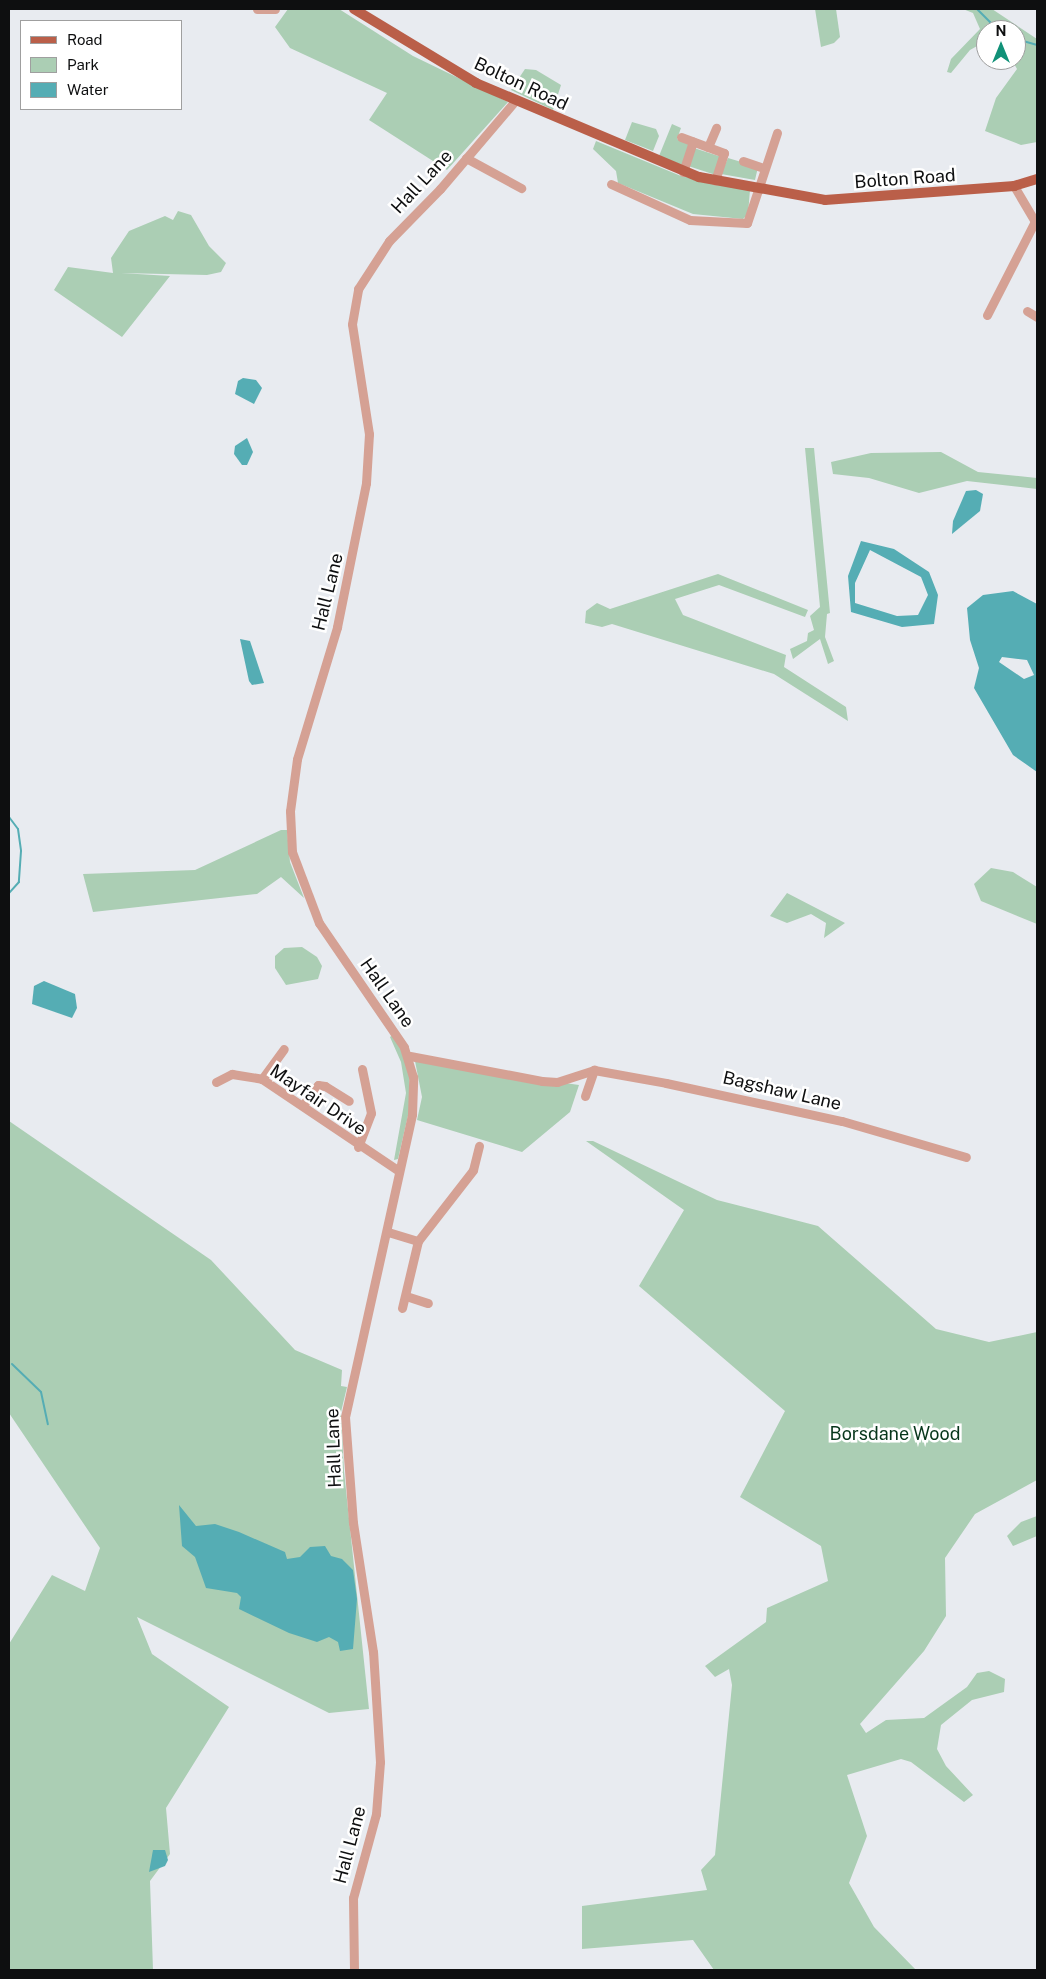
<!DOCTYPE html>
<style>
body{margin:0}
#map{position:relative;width:1046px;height:1979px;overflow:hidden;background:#e8ebf0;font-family:"Public Sans",sans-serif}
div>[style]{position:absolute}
.green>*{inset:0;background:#abceb4;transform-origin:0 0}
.water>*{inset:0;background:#55adb4}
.stream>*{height:2px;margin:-1px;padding:0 1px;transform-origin:1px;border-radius:1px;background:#55adb4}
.minor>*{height:9px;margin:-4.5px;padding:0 4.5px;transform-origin:4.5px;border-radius:4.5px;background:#d5a194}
.major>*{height:10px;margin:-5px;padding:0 5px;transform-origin:5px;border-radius:5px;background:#ba5f49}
span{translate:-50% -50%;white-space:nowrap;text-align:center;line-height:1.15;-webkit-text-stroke:5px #fff;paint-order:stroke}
.street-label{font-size:18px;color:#0e0f10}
.park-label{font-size:18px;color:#07361b}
.frame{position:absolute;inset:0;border:10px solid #0e0f10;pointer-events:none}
.legend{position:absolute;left:20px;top:20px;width:162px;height:90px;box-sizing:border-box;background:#fff;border:1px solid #9f9f9f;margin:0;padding:6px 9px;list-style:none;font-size:15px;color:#0e0f10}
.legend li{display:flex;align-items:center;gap:10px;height:25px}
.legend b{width:25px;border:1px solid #9f9f9f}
.north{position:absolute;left:976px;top:20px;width:50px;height:50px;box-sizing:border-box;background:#fff;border:1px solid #9f9f9f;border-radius:50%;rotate:0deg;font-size:14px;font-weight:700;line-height:20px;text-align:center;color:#0e0f10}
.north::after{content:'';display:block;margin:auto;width:18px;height:22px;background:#119178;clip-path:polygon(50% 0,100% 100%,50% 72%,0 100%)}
</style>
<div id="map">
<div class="green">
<i style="clip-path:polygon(288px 9px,339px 9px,413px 56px,508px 102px,447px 170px,369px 120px,387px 93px,290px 48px,275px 27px)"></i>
<i style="clip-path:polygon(815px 9px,836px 9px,840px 37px,834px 43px,821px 47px)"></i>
<i style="clip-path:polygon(963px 9px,992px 9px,1037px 39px,1037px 142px,1021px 145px,985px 131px,996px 98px,1017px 69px,1012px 60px,1016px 60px,1016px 30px,986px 30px,986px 41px,970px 50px,951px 73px,947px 72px,951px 59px,980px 29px,973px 13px)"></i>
<i style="clip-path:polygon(525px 69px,536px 70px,561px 85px,553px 110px,511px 90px)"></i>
<i style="clip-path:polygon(632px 122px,656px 129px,659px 136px,653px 151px,625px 140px)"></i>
<i style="clip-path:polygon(672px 124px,681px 128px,677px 139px,690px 145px,682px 165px,659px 156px)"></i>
<i style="clip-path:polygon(596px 141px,681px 176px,750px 190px,748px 214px,743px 219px,693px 214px,618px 183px,616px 171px,593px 149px)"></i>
<i style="left:694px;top:148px;width:29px;height:19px;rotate:18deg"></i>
<i style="clip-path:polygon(728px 158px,758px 167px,755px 180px,721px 174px)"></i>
<i style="clip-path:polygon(178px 211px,191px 215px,209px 246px,226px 263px,221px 272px,207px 275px,121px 273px,170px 276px,122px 337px,54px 290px,68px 267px,113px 273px,111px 258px,129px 231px,165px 216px,173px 220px)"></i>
<i style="clip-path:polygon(805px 448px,814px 448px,830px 613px,827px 614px,825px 637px,834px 661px,828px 664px,820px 639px,793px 659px,790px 649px,807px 641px,808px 633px,814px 630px,810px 616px,820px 607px)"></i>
<i style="clip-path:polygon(941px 452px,978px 472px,1037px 478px,1037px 489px,967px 481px,919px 493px,869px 478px,833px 474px,831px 462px,871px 453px)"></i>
<i style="clip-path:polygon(718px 574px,808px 610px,805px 617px,719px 585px,675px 599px,683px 615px,786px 655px,784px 667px,846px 707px,848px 721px,774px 674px,612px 624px,602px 627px,585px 623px,586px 611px,597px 603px,610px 609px)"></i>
<i style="clip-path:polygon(281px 830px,287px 830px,290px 862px,304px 898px,281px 877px,257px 894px,93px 912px,83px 874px,195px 870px)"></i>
<i style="clip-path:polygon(991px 868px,1013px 872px,1037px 887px,1037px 924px,981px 901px,974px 884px)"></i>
<i style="clip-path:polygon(787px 893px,845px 923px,824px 938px,826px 923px,811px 914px,787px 923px,770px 916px)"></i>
<i style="clip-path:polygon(302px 947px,317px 957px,322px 966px,318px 979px,286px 985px,275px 968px,275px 956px,284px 948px)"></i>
<i style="clip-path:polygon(394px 1034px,409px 1068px,410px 1107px,398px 1159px,394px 1160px,406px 1093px,401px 1062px,390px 1037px)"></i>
<i style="clip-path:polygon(415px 1061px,565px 1083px,579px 1085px,570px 1112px,522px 1152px,417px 1120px,422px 1097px)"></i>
<i style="clip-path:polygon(9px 1121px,211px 1260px,295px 1350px,342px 1370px,341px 1386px,347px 1387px,341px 1412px,344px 1471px,369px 1709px,329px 1713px,137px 1617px,152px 1654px,229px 1707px,166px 1808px,170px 1854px,150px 1881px,153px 1970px,9px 1970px,9px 1644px,52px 1575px,85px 1591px,100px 1548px,9px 1413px)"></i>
<i style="clip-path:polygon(586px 1141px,593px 1141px,717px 1200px,818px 1226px,936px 1329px,989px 1342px,1037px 1332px,1037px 1480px,975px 1514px,945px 1558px,946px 1616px,924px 1651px,860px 1724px,866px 1733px,886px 1720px,924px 1718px,967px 1687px,977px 1673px,989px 1671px,1005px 1679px,1004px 1692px,972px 1700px,941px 1725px,937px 1749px,946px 1766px,973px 1795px,964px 1802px,911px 1762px,901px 1759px,847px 1775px,867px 1836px,849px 1883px,874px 1927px,916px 1970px,714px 1970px,693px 1940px,582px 1949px,582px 1906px,707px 1890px,701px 1870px,715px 1855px,732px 1685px,729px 1669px,715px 1677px,705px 1666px,766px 1622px,767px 1608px,828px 1581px,821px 1546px,740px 1497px,785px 1411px,639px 1286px,684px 1210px)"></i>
<i style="clip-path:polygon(1037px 1516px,1037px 1536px,1013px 1546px,1007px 1536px,1021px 1522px)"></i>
</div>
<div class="water">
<i style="clip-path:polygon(243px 378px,256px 380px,262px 388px,254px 404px,235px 394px,238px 381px)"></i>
<i style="clip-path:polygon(247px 438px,253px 452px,247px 465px,242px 465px,234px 454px,235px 446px)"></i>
<i style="clip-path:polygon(976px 490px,983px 494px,980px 511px,952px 534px,953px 521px,966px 491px)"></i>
<i style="clip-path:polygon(evenodd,861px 541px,894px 549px,929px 572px,938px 595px,934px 624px,902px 627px,851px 612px,848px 576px,861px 541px,870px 550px,921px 577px,928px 595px,918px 615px,897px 616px,855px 603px,855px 583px,870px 550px)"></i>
<i style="clip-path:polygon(evenodd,1013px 591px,1037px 604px,1037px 772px,1013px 755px,974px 688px,979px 668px,970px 640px,967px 608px,983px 595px,1013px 591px,1002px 657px,1027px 660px,1034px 675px,1024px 679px,999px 662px,1002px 657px)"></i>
<i style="clip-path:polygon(240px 639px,250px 641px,264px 683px,252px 685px,249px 681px)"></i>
<i style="clip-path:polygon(44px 981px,75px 994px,77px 1008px,72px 1018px,32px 1004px,34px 986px)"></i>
<i style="clip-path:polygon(179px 1505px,196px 1526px,215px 1524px,239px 1532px,285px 1552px,287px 1559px,300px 1557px,310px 1547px,325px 1546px,331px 1556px,342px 1559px,353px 1570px,357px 1599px,353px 1649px,340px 1651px,338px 1642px,329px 1637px,317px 1642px,289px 1633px,239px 1609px,241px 1597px,237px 1593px,206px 1588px,195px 1557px,182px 1546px)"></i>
<i style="clip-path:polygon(153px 1850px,165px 1850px,168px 1860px,165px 1866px,149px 1872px)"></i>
</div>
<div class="stream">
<i style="left:977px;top:9px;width:30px;rotate:45deg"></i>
<i style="left:1016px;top:39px;width:22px;rotate:16deg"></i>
<i style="left:9px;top:817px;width:15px;rotate:53deg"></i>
<i style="left:18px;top:829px;width:22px;rotate:82deg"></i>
<i style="left:21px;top:851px;width:31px;rotate:94deg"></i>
<i style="left:19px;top:882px;width:15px;rotate:132deg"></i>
<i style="left:12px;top:1364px;width:40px;rotate:44deg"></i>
<i style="left:41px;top:1392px;width:33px;rotate:78deg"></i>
</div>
<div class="minor">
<i style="left:257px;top:9px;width:18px"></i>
<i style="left:681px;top:137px;width:46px;rotate:20.4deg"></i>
<i style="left:724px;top:153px;width:29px;rotate:108deg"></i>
<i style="left:708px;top:147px;width:21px;rotate:-67deg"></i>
<i style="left:466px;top:158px;width:63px;rotate:28.6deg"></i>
<i style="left:743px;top:161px;width:21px;rotate:19deg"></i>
<i style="left:683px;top:172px;width:32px;rotate:-72deg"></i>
<i style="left:611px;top:184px;width:87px;rotate:24.5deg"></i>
<i style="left:690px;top:220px;width:57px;rotate:3deg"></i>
<i style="left:747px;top:223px;width:95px;rotate:-71.6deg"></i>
<i style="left:1014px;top:186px;width:45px;rotate:59.5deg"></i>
<i style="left:1027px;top:311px;width:12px;rotate:31deg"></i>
<i style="left:987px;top:315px;width:103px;rotate:-62.9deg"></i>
<i style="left:410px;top:1056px;width:134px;rotate:10.7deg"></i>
<i style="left:542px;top:1081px;width:15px;rotate:4deg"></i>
<i style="left:557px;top:1082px;width:39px;rotate:-18deg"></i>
<i style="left:594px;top:1070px;width:73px;rotate:10.2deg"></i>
<i style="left:666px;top:1083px;width:180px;rotate:12.2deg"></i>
<i style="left:842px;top:1121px;width:129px;rotate:16.2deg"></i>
<i style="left:262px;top:1079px;width:37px;rotate:-54deg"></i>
<i style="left:216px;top:1082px;width:18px;rotate:-27deg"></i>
<i style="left:232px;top:1074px;width:30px;rotate:9deg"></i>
<i style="left:262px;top:1079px;width:165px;rotate:33.9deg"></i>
<i style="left:585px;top:1096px;width:28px;rotate:-71deg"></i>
<i style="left:303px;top:1105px;width:25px;rotate:-53deg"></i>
<i style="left:318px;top:1085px;width:7px;rotate:8deg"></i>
<i style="left:325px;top:1086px;width:28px;rotate:32deg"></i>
<i style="left:358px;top:1147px;width:36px;rotate:-69deg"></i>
<i style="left:371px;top:1113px;width:45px;rotate:-101.6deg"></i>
<i style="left:388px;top:1232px;width:31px;rotate:17deg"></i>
<i style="left:406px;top:1296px;width:23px;rotate:18deg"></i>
<i style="left:402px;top:1308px;width:69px;rotate:-76.6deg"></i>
<i style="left:418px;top:1241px;width:90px;rotate:-52.2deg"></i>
<i style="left:473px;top:1170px;width:25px;rotate:-76deg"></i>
<i style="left:354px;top:1970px;width:72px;rotate:-90.8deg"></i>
<i style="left:353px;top:1898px;width:87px;rotate:-74.7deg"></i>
<i style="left:376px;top:1814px;width:52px;rotate:-85.6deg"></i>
<i style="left:380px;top:1762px;width:110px;rotate:-93.6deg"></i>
<i style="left:373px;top:1652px;width:131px;rotate:-98.8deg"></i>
<i style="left:353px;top:1523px;width:106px;rotate:-94.3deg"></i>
<i style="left:345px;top:1417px;width:310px;rotate:-77.5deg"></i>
<i style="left:412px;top:1114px;width:37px;rotate:-88deg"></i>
<i style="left:413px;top:1077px;width:31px;rotate:-107deg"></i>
<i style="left:404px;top:1047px;width:150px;rotate:-124.4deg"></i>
<i style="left:319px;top:923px;width:76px;rotate:-110.8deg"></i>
<i style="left:292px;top:852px;width:41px;rotate:-92.8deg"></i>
<i style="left:290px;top:811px;width:52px;rotate:-82.3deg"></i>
<i style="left:297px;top:759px;width:138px;rotate:-73.1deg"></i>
<i style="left:337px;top:627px;width:147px;rotate:-78.6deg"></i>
<i style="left:366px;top:483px;width:49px;rotate:-86.5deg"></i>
<i style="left:369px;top:434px;width:111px;rotate:-98.8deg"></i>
<i style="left:352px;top:324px;width:36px;rotate:-80deg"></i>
<i style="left:358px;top:289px;width:57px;rotate:-57.1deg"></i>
<i style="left:389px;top:241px;width:73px;rotate:-45.6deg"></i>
<i style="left:440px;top:189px;width:116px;rotate:-49.6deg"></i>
</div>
<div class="major">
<i style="left:354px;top:9px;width:143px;rotate:31.2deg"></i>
<i style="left:476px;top:83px;width:242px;rotate:22.9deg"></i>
<i style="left:699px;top:177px;width:128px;rotate:10.3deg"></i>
<i style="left:825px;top:200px;width:190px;rotate:-4.2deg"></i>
<i style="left:1014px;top:186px;width:24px;rotate:-17deg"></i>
</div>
<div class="street-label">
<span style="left:521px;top:84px;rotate:25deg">Bolton Road</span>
<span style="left:905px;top:179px;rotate:-4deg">Bolton Road</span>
<span style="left:422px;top:182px;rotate:-47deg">Hall Lane</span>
<span style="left:328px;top:592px;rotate:-76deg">Hall Lane</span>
<span style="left:387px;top:993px;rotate:55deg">Hall Lane</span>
<span style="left:782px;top:1091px;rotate:13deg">Bagshaw Lane</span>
<span style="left:318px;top:1100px;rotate:34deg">Mayfair Drive</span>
<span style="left:334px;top:1448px;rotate:-92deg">Hall Lane</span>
<span style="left:350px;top:1845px;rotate:-75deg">Hall Lane</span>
</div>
<div class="park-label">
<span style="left:895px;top:1434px">Borsdane Wood</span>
</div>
<div class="frame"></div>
<ul class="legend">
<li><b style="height:6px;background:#ba5f49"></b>Road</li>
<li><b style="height:14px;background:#abceb4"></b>Park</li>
<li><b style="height:14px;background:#55adb4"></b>Water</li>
</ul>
<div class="north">N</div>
</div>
